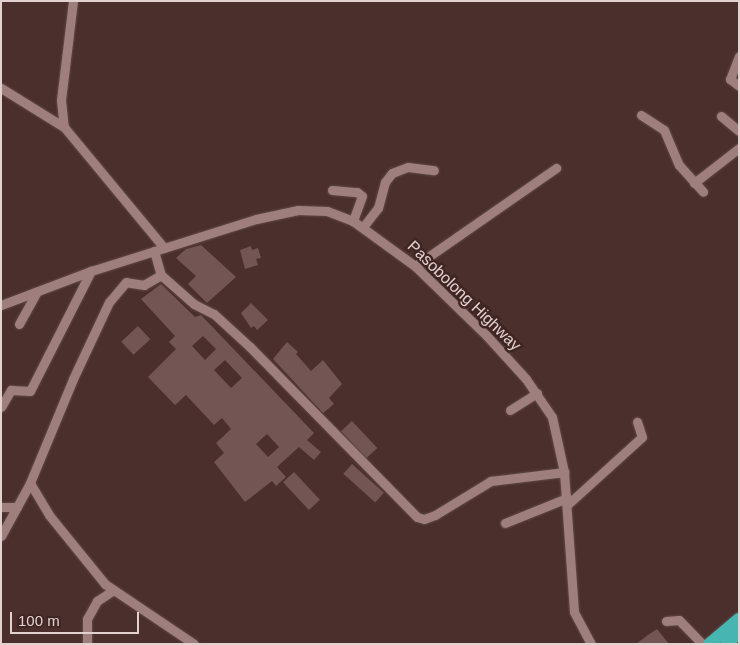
<!DOCTYPE html>
<style>
body{margin:0}
#map{position:relative;width:740px;height:645px;overflow:hidden;background:#4a2f2d;font-family:Helvetica,sans-serif}
div>[style]{position:absolute}
.building>*{inset:0;background:#735653;transform-origin:0 0}
.roads{filter:drop-shadow(0 0 1px #614b49) drop-shadow(0 0 1px #614b49)}
.minor>*{height:9px;margin:-4.5px;padding:0 4.5px;transform-origin:4.5px;border-radius:4.5px;background:#9f7f7d}
.highway>*{height:12px;margin:-6px;padding:0 6px;transform-origin:6px;border-radius:6px;background:#47b5b1}
span{translate:-50% -50%;white-space:nowrap;text-align:center;line-height:1.15;-webkit-text-stroke:5px #3f2523;paint-order:stroke}
.street-label{font-size:16px;color:#e3d1d0}
.frame{position:absolute;inset:0;border:2px solid #e3d1d0;pointer-events:none}
.scale{position:absolute;left:10px;top:612px;width:129px;height:22px;box-sizing:border-box;border:2px solid #e3d1d0;border-top:0;padding-left:6px;font-size:15px;line-height:18px;white-space:nowrap;color:#e3d1d0;-webkit-text-stroke:4px #3f2523;paint-order:stroke}
</style>
<div id="map">
<div class="building">
<i style="clip-path:polygon(201px 245px,236px 277px,207px 303px,188px 284px,196px 276px,176px 258px,186px 249px)"></i>
<i style="clip-path:polygon(251px 246px,252px 250px,258px 248px,261px 258px,256px 259px,258px 265px,245px 269px,240px 250px)"></i>
<i style="clip-path:polygon(evenodd,161px 284px,195px 317px,201px 315px,314px 433px,307px 440px,321px 452px,314px 460px,299px 447px,277px 467px,286px 477px,276px 486px,272px 481px,245px 502px,214px 462px,224px 453px,216px 443px,231px 429px,222px 418px,214px 425px,186px 395px,175px 405px,148px 377px,176px 349px,169px 342px,175px 336px,141px 299px,161px 284px,203px 336px,216px 349px,205px 360px,192px 346px,203px 336px,161px 284px,225px 360px,242px 378px,231px 388px,214px 370px,225px 360px,161px 284px,267px 434px,279px 447px,268px 457px,256px 444px,267px 434px)"></i>
<i style="clip-path:polygon(251px 303px,268px 320px,257px 330px,254px 326px,251px 328px,241px 313px)"></i>
<i style="left:138px;top:326px;width:18px;height:23px;rotate:47deg"></i>
<i style="clip-path:polygon(287px 342px,298px 352px,296px 354px,311px 371px,323px 360px,342px 384px,329px 398px,334px 404px,323px 413px,273px 359px)"></i>
<i style="left:352px;top:421px;width:37px;height:15px;rotate:47deg"></i>
<i style="left:352px;top:464px;width:43px;height:13px;rotate:42deg"></i>
<i style="left:294px;top:472px;width:38px;height:15px;rotate:47deg"></i>
<i style="clip-path:polygon(657px 629px,669px 644px,636px 644px,648px 635px)"></i>
</div>
<div class="roads">
<div class="minor">
<i style="left:73px;top:1px;width:100px;rotate:96.9deg"></i>
<i style="left:61px;top:100px;width:27px;rotate:84deg"></i>
<i style="left:64px;top:127px;width:157px;rotate:50.4deg"></i>
<i style="left:739px;top:56px;width:25px;rotate:111deg"></i>
<i style="left:730px;top:79px;width:11px;rotate:38deg"></i>
<i style="left:1px;top:88px;width:74px;rotate:31.8deg"></i>
<i style="left:641px;top:115px;width:27px;rotate:33deg"></i>
<i style="left:664px;top:130px;width:38px;rotate:67deg"></i>
<i style="left:679px;top:165px;width:36px;rotate:48deg"></i>
<i style="left:721px;top:116px;width:23px;rotate:40deg"></i>
<i style="left:694px;top:183px;width:57px;rotate:-37.9deg"></i>
<i style="left:332px;top:190px;width:25px;rotate:5deg"></i>
<i style="left:357px;top:192px;width:6px;rotate:39deg"></i>
<i style="left:362px;top:196px;width:27px;rotate:110deg"></i>
<i style="left:363px;top:227px;width:24px;rotate:-52deg"></i>
<i style="left:378px;top:208px;width:27px;rotate:-75deg"></i>
<i style="left:385px;top:182px;width:11px;rotate:-52deg"></i>
<i style="left:392px;top:173px;width:17px;rotate:-21deg"></i>
<i style="left:408px;top:167px;width:26px;rotate:7deg"></i>
<i style="left:154px;top:251px;width:25px;rotate:74deg"></i>
<i style="left:161px;top:275px;width:44px;rotate:41.3deg"></i>
<i style="left:194px;top:304px;width:22px;rotate:27deg"></i>
<i style="left:214px;top:314px;width:49px;rotate:42.5deg"></i>
<i style="left:250px;top:347px;width:238px;rotate:45.5deg"></i>
<i style="left:417px;top:517px;width:7px;rotate:16deg"></i>
<i style="left:424px;top:519px;width:12px;rotate:-20deg"></i>
<i style="left:435px;top:515px;width:66px;rotate:-31.3deg"></i>
<i style="left:491px;top:481px;width:74px;rotate:-7deg"></i>
<i style="left:415px;top:266px;width:172px;rotate:-34.8deg"></i>
<i style="left:161px;top:275px;width:20px;rotate:150deg"></i>
<i style="left:144px;top:285px;width:18px;rotate:-171deg"></i>
<i style="left:126px;top:282px;width:26px;rotate:130deg"></i>
<i style="left:109px;top:302px;width:85px;rotate:115.1deg"></i>
<i style="left:73px;top:379px;width:113px;rotate:112.5deg"></i>
<i style="left:30px;top:483px;width:37px;rotate:59deg"></i>
<i style="left:49px;top:515px;width:89px;rotate:50.9deg"></i>
<i style="left:105px;top:584px;width:107px;rotate:34deg"></i>
<i style="left:1px;top:305px;width:96px;rotate:-20.7deg"></i>
<i style="left:91px;top:271px;width:173px;rotate:-17.5deg"></i>
<i style="left:256px;top:219px;width:43px;rotate:-12.1deg"></i>
<i style="left:298px;top:210px;width:29px;rotate:2deg"></i>
<i style="left:327px;top:211px;width:28px;rotate:21deg"></i>
<i style="left:353px;top:221px;width:77px;rotate:36deg"></i>
<i style="left:415px;top:266px;width:99px;rotate:44.2deg"></i>
<i style="left:486px;top:335px;width:59px;rotate:47.7deg"></i>
<i style="left:526px;top:379px;width:46px;rotate:55.6deg"></i>
<i style="left:552px;top:417px;width:56px;rotate:77.7deg"></i>
<i style="left:564px;top:472px;width:140px;rotate:85.9deg"></i>
<i style="left:574px;top:612px;width:36px;rotate:62deg"></i>
<i style="left:19px;top:324px;width:35px;rotate:-61deg"></i>
<i style="left:1px;top:407px;width:20px;rotate:-60deg"></i>
<i style="left:11px;top:390px;width:19px;rotate:3deg"></i>
<i style="left:30px;top:391px;width:135px;rotate:-63.1deg"></i>
<i style="left:510px;top:410px;width:32px;rotate:-32deg"></i>
<i style="left:567px;top:505px;width:101px;rotate:-42.2deg"></i>
<i style="left:642px;top:437px;width:16px;rotate:-108deg"></i>
<i style="left:1px;top:507px;width:16px"></i>
<i style="left:505px;top:523px;width:67px;rotate:-22deg"></i>
<i style="left:1px;top:536px;width:60px;rotate:-61.3deg"></i>
<i style="left:666px;top:621px;width:13px;rotate:-4deg"></i>
<i style="left:679px;top:620px;width:33px;rotate:46deg"></i>
<i style="left:87px;top:644px;width:25px;rotate:-90deg"></i>
<i style="left:87px;top:619px;width:21px;rotate:-61deg"></i>
<i style="left:97px;top:601px;width:18px;rotate:-34deg"></i>
</div>
<div class="highway">
<i style="left:709px;top:644px;width:39px;rotate:-40deg"></i>
<i style="left:726px;top:644px;width:17px;rotate:-40deg"></i>
</div>
</div>
<div class="street-label">
<span style="left:464px;top:296px;rotate:44deg">Pasobolong Highway</span>
</div>
<div class="frame"></div>
<div class="scale">100 m</div>
</div>
